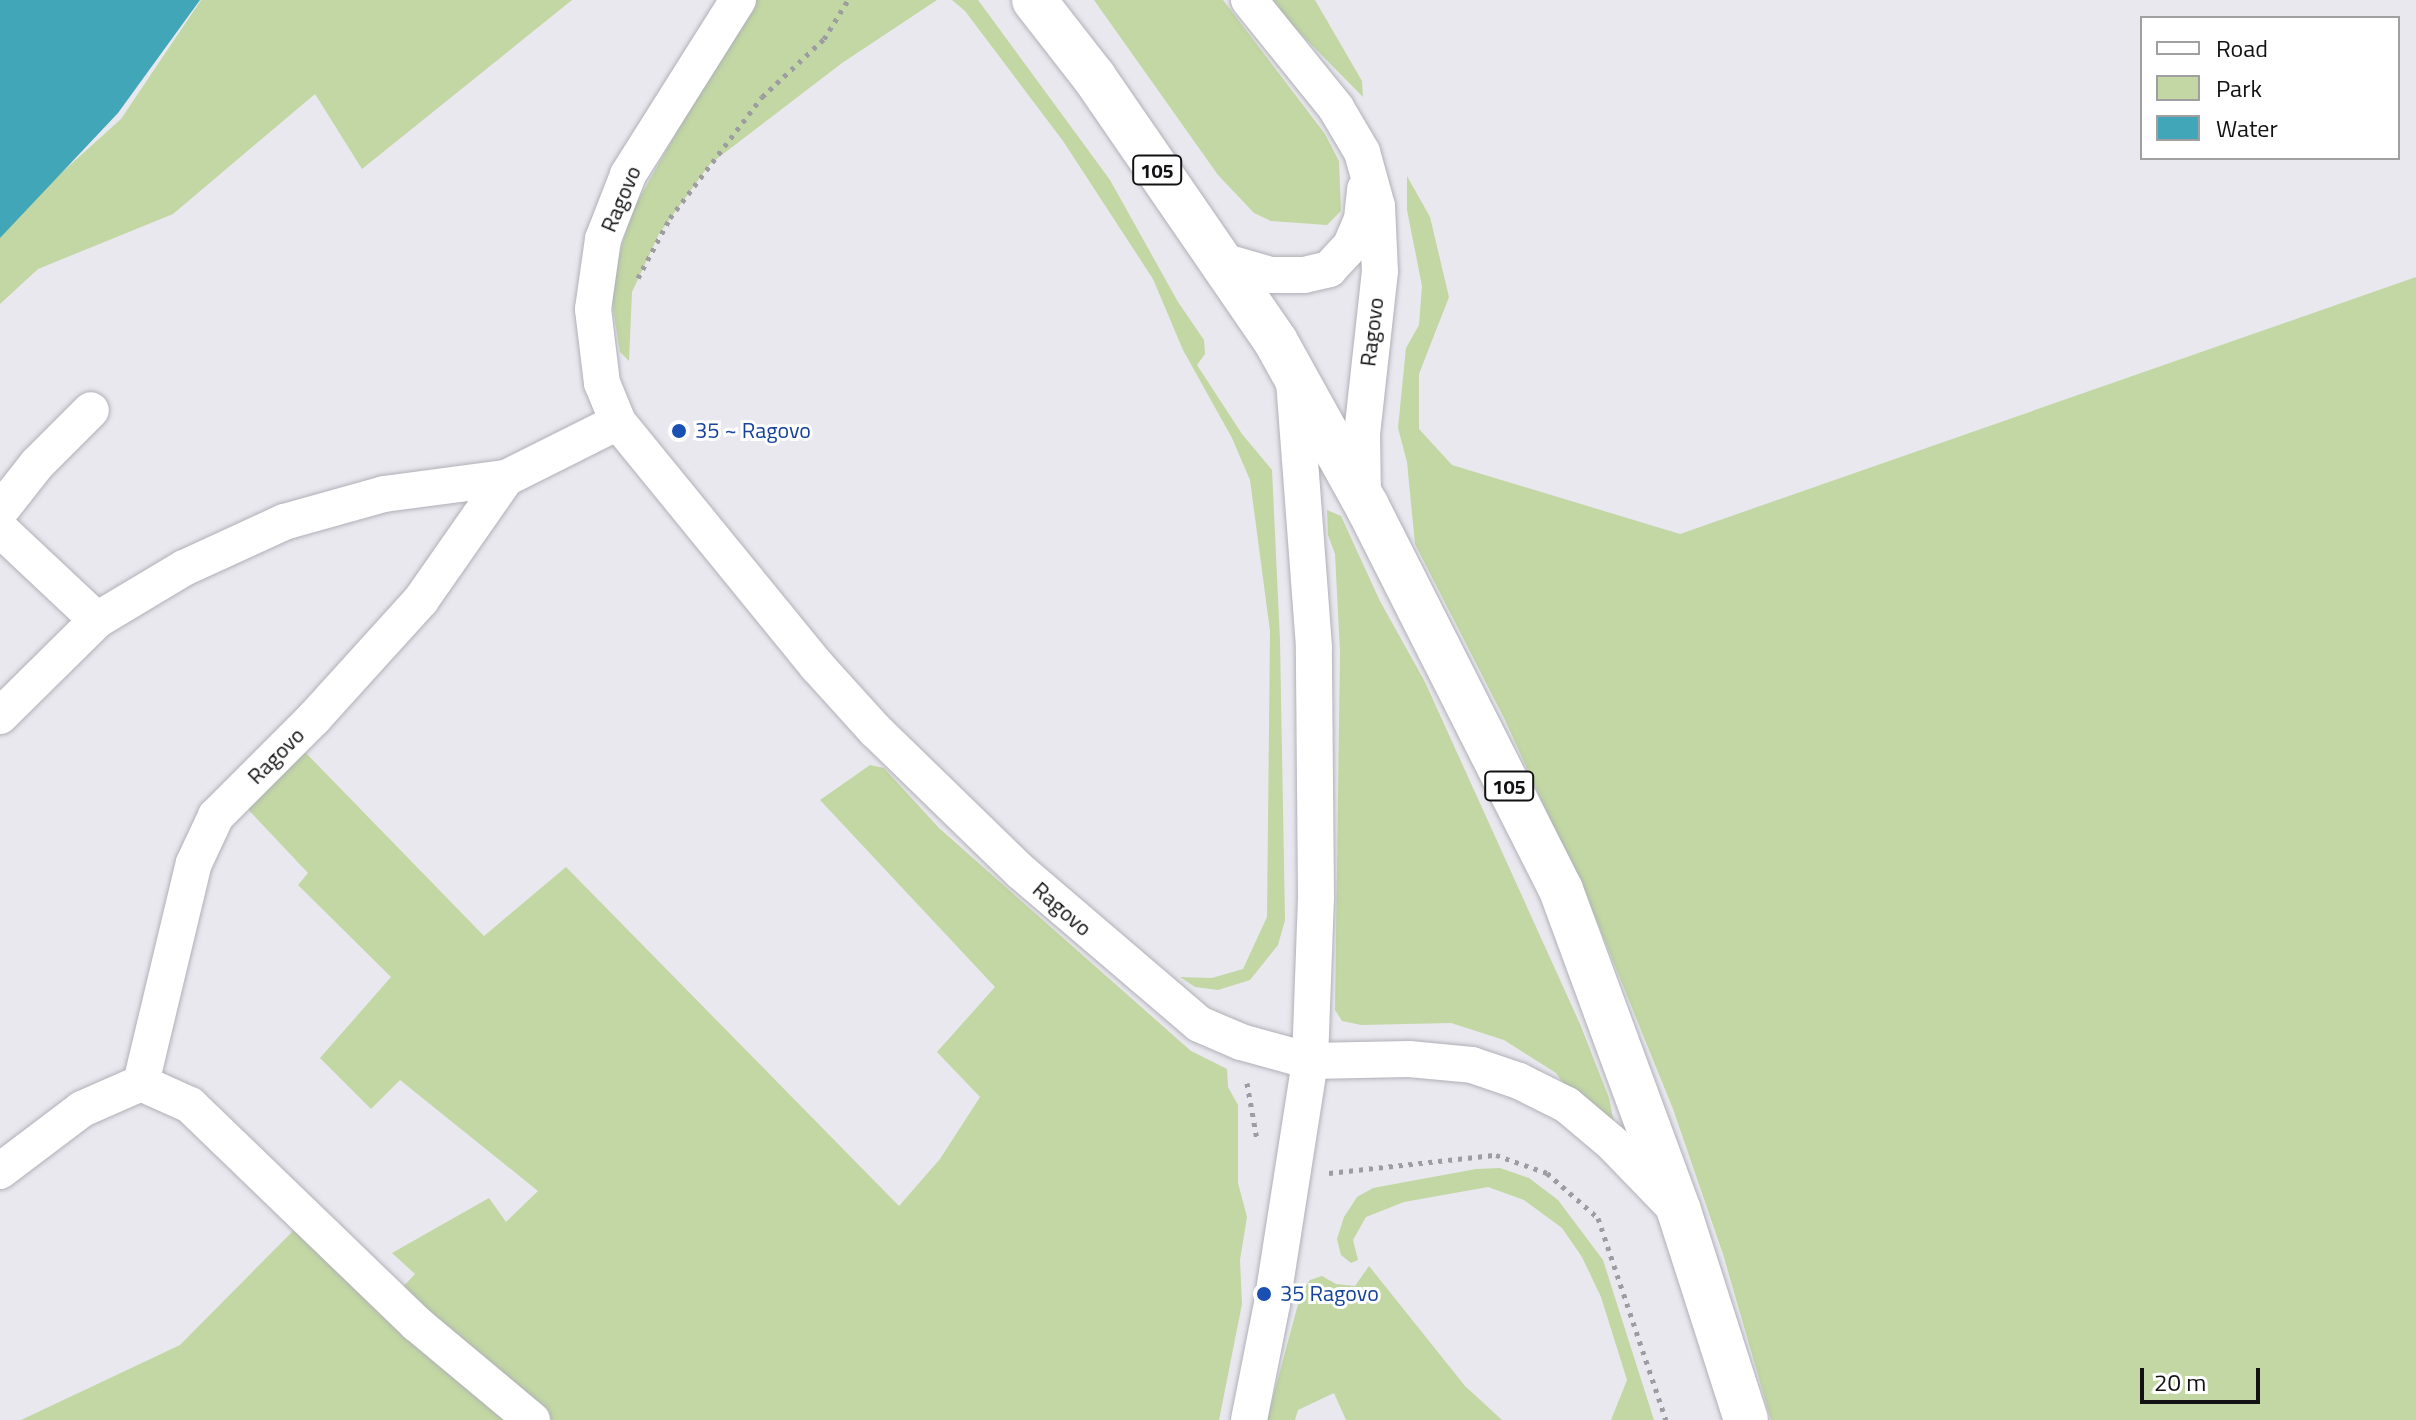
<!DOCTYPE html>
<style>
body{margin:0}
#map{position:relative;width:2416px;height:1420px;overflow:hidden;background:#e9e8ef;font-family:"Titillium Web",sans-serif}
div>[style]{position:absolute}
.green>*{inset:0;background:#c2d7a3}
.water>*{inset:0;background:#41a7b8}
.path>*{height:5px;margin-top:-2.5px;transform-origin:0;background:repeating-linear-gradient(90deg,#9c9ca1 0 4px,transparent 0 10px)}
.roads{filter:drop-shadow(0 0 2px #b0b0b7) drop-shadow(0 0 2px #b0b0b7)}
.minor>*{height:36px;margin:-18px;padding:0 18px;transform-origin:18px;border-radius:18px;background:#fff}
.primary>*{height:44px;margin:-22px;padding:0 22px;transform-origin:22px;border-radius:22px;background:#fff}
.dots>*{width:22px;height:22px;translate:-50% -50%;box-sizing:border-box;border:4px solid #fff;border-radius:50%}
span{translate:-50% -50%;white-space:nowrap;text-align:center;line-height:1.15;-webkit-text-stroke:6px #fff;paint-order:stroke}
.shield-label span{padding:2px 6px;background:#fff;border:2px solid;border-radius:6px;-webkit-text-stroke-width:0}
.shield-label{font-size:20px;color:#121214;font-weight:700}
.street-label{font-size:22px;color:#121214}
.transit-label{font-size:22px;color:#164399}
.left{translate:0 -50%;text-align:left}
.legend{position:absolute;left:2140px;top:16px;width:260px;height:144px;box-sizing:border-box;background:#fff;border:2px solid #a0a0a1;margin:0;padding:10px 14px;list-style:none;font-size:24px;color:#121214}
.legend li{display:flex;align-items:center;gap:16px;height:40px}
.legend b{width:40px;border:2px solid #a0a0a1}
.scale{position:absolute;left:2140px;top:1368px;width:120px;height:36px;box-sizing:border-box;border:4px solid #121214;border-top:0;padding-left:10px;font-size:24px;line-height:28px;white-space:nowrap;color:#121214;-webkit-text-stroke:6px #fff;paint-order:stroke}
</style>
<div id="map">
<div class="green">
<i style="clip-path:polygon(201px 0,572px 0,362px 169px,315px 94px,173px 214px,38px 269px,0 304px,0 228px,121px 119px)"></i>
<i style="clip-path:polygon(757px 0,937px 0,842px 63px,710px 164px,659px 234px,632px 292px,629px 361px,620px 352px,612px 302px,617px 262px,632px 211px,731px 36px)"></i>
<i style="clip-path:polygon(952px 0,978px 0,1110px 180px,1178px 302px,1204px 340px,1205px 354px,1197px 365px,1242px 434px,1272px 470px,1280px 640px,1285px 920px,1278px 945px,1250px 980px,1218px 990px,1195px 987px,1180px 977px,1212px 978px,1243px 969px,1267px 917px,1270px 631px,1250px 480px,1232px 438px,1183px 350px,1153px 279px,1063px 141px,965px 11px)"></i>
<i style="clip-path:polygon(1094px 0,1223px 0,1325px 134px,1339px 161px,1341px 211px,1327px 225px,1271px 221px,1254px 213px,1218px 175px)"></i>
<i style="clip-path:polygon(1272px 0,1315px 0,1362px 81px,1363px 97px,1290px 23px)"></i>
<i style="clip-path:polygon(1407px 176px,1430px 217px,1449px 297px,1419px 374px,1419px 429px,1452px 465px,1680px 534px,2416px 277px,2416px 1420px,1771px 1420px,1723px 1254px,1673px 1109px,1598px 924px,1504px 718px,1415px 544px,1407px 462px,1398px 428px,1406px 348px,1419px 325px,1422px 286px,1407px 210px)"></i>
<i style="clip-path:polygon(1327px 510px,1341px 516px,1380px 601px,1425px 682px,1580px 1024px,1609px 1098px,1614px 1123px,1574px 1098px,1556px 1073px,1504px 1040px,1451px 1023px,1361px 1025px,1342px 1021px,1335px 1010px,1340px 652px,1335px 554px,1328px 535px)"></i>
<i style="clip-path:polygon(301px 748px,484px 936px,566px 867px,899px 1206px,940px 1159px,980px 1097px,937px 1052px,995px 987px,820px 800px,870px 765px,884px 768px,939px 828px,1191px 1051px,1227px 1069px,1228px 1087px,1238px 1105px,1238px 1183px,1247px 1217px,1240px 1260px,1242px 1304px,1219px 1420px,551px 1420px,468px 1354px,400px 1290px,415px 1274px,392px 1253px,489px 1198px,506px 1222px,538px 1191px,400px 1080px,371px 1109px,320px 1058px,391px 977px,298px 885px,308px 873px,244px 805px)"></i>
<i style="clip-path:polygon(1500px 1168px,1529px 1178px,1558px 1200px,1603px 1260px,1654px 1420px,1611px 1420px,1627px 1380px,1601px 1297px,1582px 1257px,1562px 1228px,1524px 1200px,1488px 1187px,1404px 1202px,1366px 1217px,1353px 1240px,1358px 1260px,1351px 1263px,1341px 1255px,1337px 1239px,1344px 1217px,1357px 1197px,1373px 1188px,1476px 1169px)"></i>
<i style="clip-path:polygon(296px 1228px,516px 1420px,21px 1420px,180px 1345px)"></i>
<i style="clip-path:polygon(1369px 1266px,1465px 1386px,1502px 1420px,1346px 1420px,1334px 1393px,1298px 1410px,1295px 1420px,1267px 1420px,1301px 1293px,1310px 1280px,1322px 1276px,1336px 1284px,1355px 1286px)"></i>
</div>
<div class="water">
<i style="clip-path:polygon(0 0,200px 0,118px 113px,0 238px)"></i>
</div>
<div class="path">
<i style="left:638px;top:278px;width:68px;rotate:-61.9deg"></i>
<i style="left:670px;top:218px;width:152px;rotate:-52.8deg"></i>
<i style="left:762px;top:97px;width:85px;rotate:-43.1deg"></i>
<i style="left:824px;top:39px;width:46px;rotate:-58.4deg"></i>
<i style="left:1247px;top:1083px;width:58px;rotate:80deg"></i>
<i style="left:1329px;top:1173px;width:168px;rotate:-6.2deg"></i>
<i style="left:1496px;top:1155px;width:54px;rotate:19.4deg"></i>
<i style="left:1547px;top:1173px;width:68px;rotate:41.4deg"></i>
<i style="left:1598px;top:1218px;width:213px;rotate:71.4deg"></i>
</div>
<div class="roads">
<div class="minor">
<i style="left:738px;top:0;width:207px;rotate:122.2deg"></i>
<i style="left:628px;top:175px;width:69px;rotate:111.3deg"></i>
<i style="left:603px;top:239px;width:71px;rotate:98.1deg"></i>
<i style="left:593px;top:309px;width:75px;rotate:83.1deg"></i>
<i style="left:602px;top:383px;width:42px;rotate:67.7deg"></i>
<i style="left:618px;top:422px;width:315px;rotate:50.8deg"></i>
<i style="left:817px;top:666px;width:86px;rotate:47.8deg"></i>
<i style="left:875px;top:730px;width:202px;rotate:44.2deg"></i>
<i style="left:1020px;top:871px;width:235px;rotate:40.5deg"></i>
<i style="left:1199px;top:1024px;width:46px;rotate:23.2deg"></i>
<i style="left:1241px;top:1042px;width:72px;rotate:15.4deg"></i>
<i style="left:1310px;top:1061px;width:99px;rotate:-1.2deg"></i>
<i style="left:1409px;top:1059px;width:63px;rotate:5.4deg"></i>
<i style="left:1472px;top:1065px;width:50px;rotate:18.8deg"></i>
<i style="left:1519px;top:1081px;width:54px;rotate:26.6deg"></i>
<i style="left:1567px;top:1105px;width:59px;rotate:40.2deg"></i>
<i style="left:1612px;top:1143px;width:91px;rotate:45.9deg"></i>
<i style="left:1249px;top:0;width:139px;rotate:51.1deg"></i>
<i style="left:1336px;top:108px;width:51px;rotate:59.4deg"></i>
<i style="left:1362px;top:152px;width:56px;rotate:74.5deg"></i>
<i style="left:1377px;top:206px;width:65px;rotate:87.4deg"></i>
<i style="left:1380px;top:271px;width:165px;rotate:96.3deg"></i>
<i style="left:1362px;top:435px;width:64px;rotate:89.1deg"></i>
<i style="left:1219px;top:260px;width:54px;rotate:16.1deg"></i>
<i style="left:1271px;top:275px;width:33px"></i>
<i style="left:1304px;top:275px;width:26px;rotate:-13deg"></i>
<i style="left:1329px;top:269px;width:33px;rotate:-47deg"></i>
<i style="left:1351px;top:245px;width:28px;rotate:-67deg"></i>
<i style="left:1362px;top:219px;width:30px;rotate:-84deg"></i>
<i style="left:0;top:511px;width:60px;rotate:-51.8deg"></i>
<i style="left:37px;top:464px;width:76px;rotate:-45deg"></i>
<i style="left:0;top:529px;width:133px;rotate:43.2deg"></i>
<i style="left:0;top:716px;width:136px;rotate:-44.7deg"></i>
<i style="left:97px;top:620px;width:101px;rotate:-30.9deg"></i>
<i style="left:184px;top:568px;width:110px;rotate:-24.7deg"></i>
<i style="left:284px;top:522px;width:104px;rotate:-15.6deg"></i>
<i style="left:384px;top:494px;width:123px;rotate:-7.5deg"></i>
<i style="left:506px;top:478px;width:125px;rotate:-26.6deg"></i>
<i style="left:141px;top:1083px;width:226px;rotate:-76.5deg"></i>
<i style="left:194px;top:863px;width:52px;rotate:-64.9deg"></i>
<i style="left:216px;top:816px;width:139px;rotate:-45deg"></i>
<i style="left:314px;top:718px;width:159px;rotate:-47.8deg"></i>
<i style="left:421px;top:600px;width:149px;rotate:-55.1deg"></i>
<i style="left:0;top:1171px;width:103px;rotate:-37.1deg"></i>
<i style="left:82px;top:1109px;width:64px;rotate:-23.8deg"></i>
<i style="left:141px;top:1083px;width:54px;rotate:24.2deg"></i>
<i style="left:190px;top:1105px;width:315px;rotate:44deg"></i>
<i style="left:417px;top:1324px;width:150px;rotate:39.9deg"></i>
<i style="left:1249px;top:1420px;width:118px;rotate:-78.8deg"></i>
<i style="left:1272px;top:1304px;width:246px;rotate:-81.1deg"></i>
<i style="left:1310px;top:1061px;width:163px;rotate:-87.9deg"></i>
<i style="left:1316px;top:898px;width:251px;rotate:-90.5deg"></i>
<i style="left:1314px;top:647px;width:268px;rotate:-94.3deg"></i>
</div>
<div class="primary">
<i style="left:1034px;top:0;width:98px;rotate:52.1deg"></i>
<i style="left:1094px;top:77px;width:321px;rotate:55.5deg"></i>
<i style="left:1276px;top:342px;width:188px;rotate:61deg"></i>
<i style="left:1367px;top:506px;width:430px;rotate:63.2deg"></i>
<i style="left:1561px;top:890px;width:342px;rotate:69.8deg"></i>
<i style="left:1679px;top:1211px;width:219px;rotate:72.2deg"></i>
</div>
</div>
<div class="dots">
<i style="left:679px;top:431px;background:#1a4fb4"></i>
<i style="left:1264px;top:1294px;background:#1a4fb4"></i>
</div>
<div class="shield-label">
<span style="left:1157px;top:170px">105</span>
<span style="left:1509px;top:786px">105</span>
</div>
<div class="street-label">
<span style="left:621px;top:199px;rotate:-67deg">Ragovo</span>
<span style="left:1372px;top:332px;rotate:-83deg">Ragovo</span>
<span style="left:276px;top:756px;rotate:-45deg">Ragovo</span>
<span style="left:1062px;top:909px;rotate:41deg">Ragovo</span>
</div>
<div class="transit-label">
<span class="left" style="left:695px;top:431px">35 ~ Ragovo</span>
<span class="left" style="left:1280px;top:1294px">35 Ragovo</span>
</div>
<ul class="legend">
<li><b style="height:10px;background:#fff"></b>Road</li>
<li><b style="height:22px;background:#c2d7a3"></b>Park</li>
<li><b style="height:22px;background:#41a7b8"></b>Water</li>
</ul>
<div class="scale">20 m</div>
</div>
